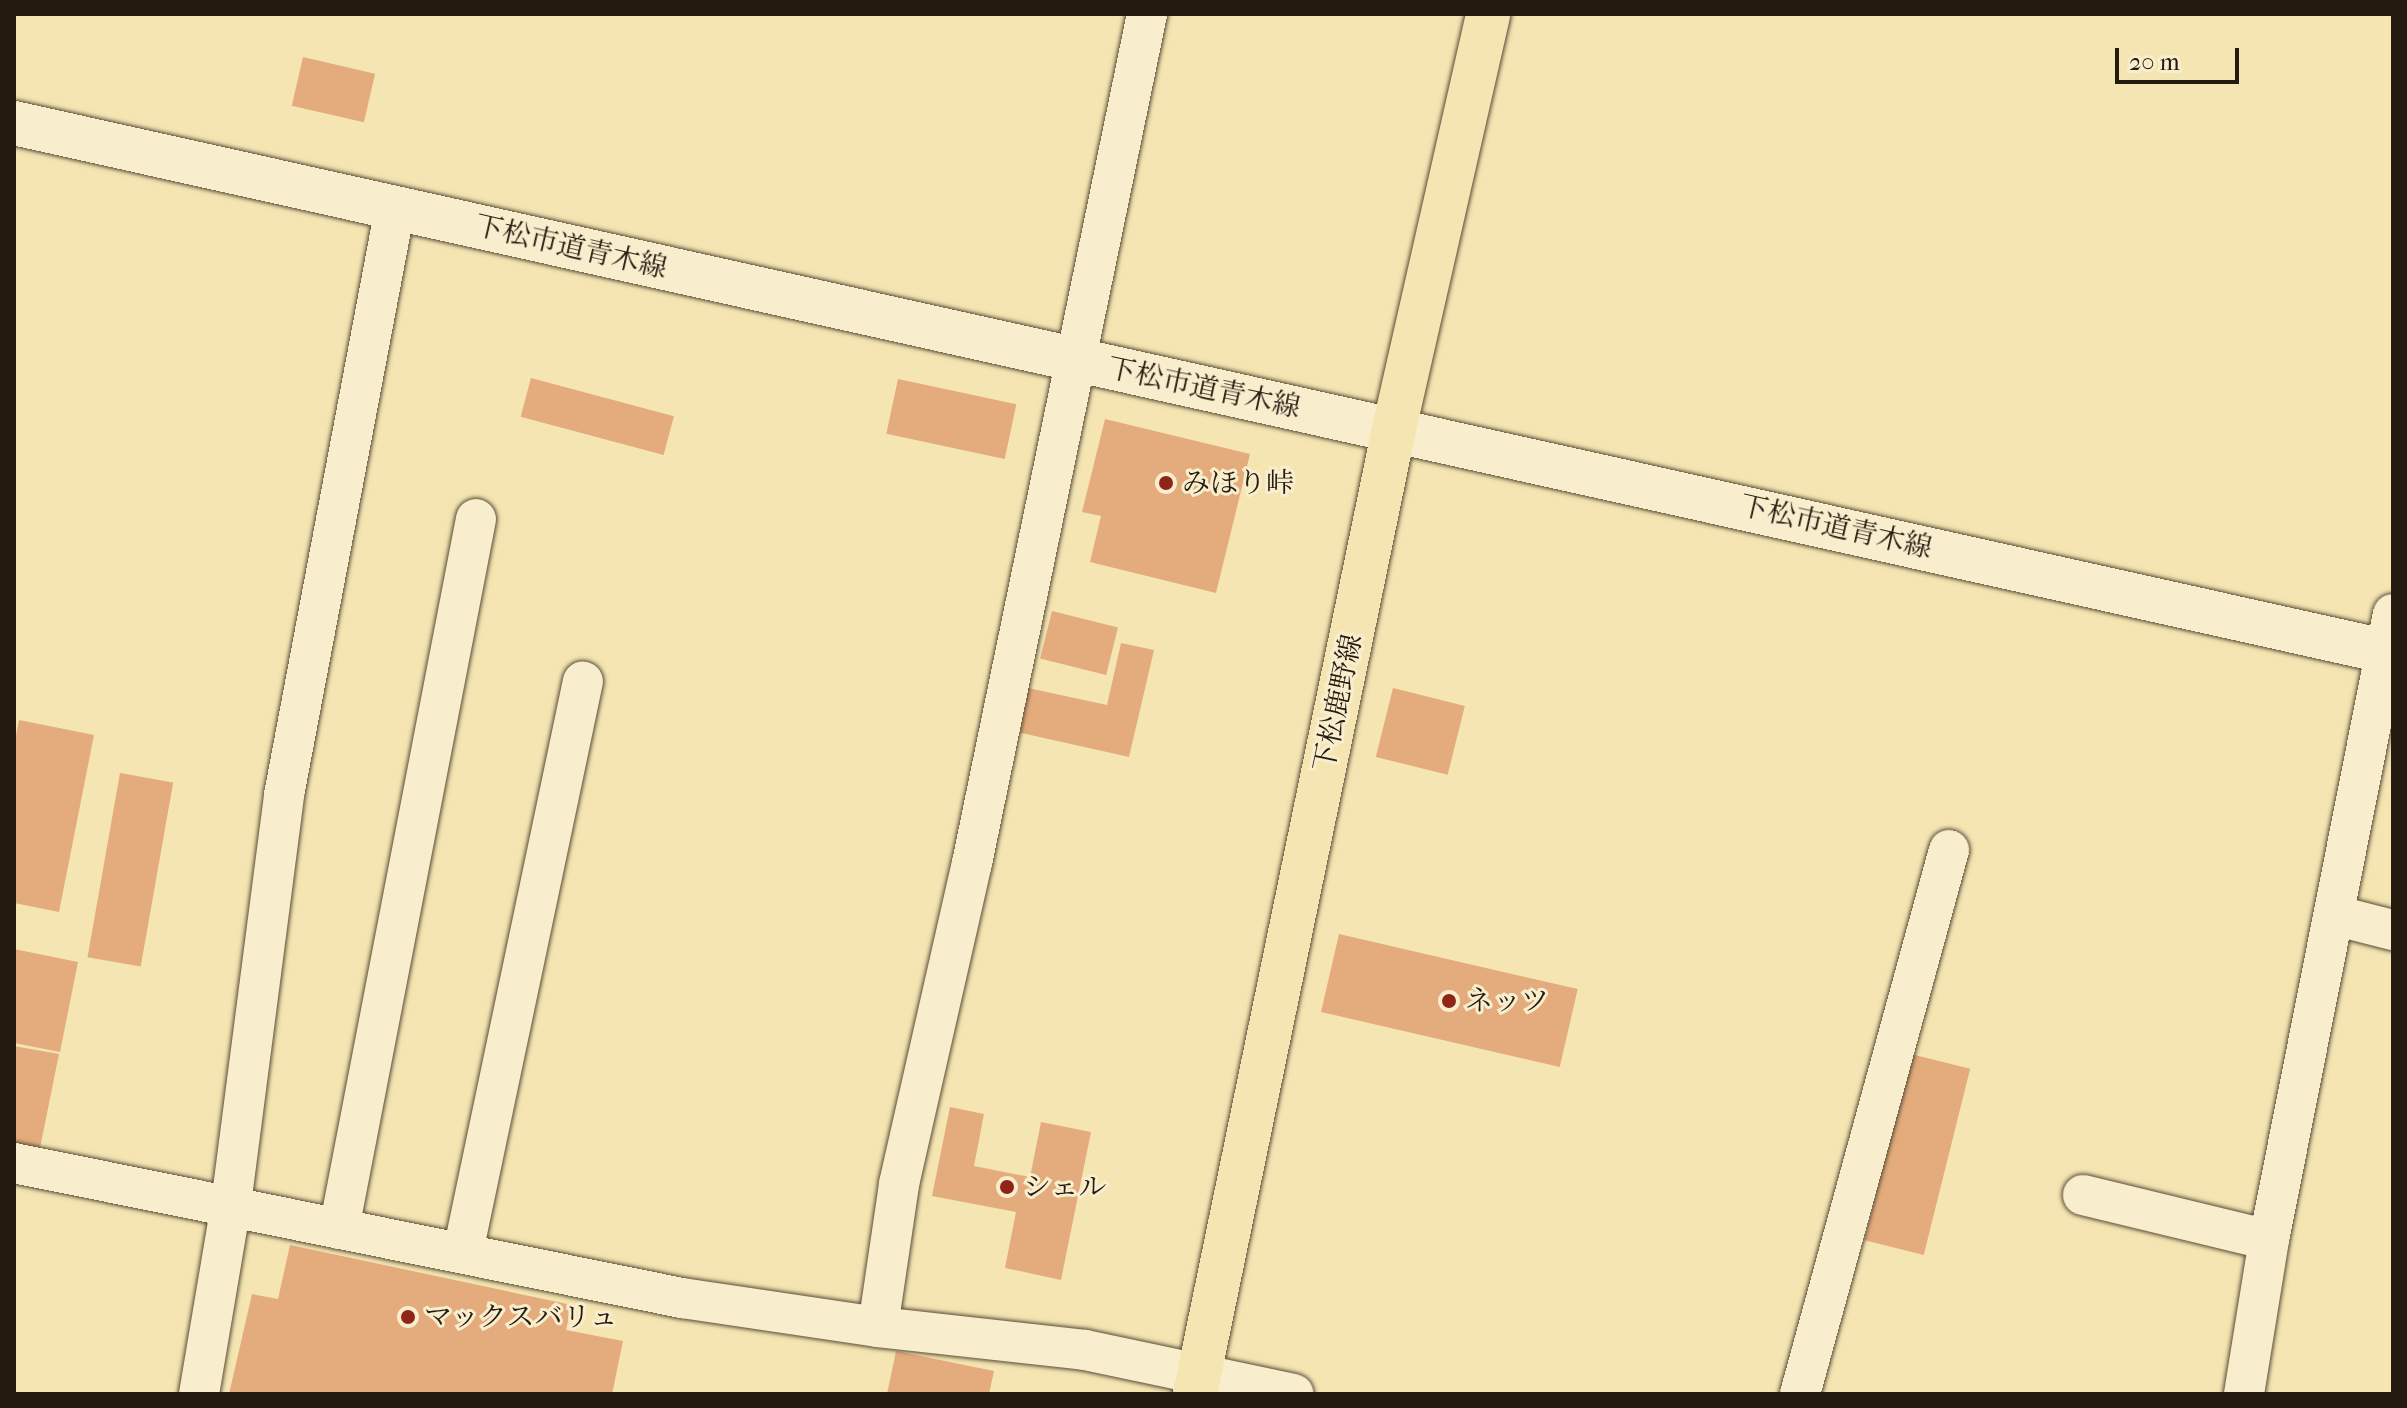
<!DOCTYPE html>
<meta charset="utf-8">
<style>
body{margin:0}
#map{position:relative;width:2407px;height:1408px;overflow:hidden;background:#f5e5b2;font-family:"IM FELL French Canon","Noto Serif JP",serif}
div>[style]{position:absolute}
.building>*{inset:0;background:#e4ac7d;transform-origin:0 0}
.roads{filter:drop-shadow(0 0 2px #594d38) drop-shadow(0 0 2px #594d38)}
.minor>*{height:40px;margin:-20px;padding:0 20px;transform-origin:20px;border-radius:20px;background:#f8eecd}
.tertiary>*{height:44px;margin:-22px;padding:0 22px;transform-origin:22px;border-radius:22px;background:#f8eecd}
.primary>*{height:44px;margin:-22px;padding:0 22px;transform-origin:22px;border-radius:22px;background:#f5e5b2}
.dots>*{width:22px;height:22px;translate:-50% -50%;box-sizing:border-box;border:4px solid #f8eecd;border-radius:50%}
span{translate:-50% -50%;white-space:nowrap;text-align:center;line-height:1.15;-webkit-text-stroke:6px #f8eecd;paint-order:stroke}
.street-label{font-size:28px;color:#251a10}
.poi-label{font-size:28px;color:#251a10}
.left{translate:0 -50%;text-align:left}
.frame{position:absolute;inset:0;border:16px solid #251a10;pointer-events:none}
.scale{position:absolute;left:2115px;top:48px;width:124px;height:36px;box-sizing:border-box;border:4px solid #251a10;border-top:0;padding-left:10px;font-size:24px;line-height:28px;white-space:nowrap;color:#251a10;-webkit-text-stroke:6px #f8eecd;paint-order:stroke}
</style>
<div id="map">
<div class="building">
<i style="left:303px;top:57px;width:74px;height:50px;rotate:13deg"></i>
<i style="left:531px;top:378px;width:148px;height:40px;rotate:15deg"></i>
<i style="left:898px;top:379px;width:121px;height:56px;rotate:12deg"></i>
<i style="clip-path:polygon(1105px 419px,1250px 454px,1216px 593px,1090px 562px,1101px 516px,1082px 512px)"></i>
<i style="left:1052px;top:611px;width:68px;height:49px;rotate:14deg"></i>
<i style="clip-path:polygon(1121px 643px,1154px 650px,1129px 757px,1017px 732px,1028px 688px,1107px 705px)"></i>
<i style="left:1393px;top:688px;width:74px;height:71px;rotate:14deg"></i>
<i style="clip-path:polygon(19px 720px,94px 735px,59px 912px,14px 903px,14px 746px)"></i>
<i style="left:120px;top:773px;width:54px;height:187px;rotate:10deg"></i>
<i style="left:1339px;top:934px;width:245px;height:80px;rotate:13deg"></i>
<i style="clip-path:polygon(14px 949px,78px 962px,60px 1052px,14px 1043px)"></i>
<i style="clip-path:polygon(14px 1046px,59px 1054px,40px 1148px,14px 1143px)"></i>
<i style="left:1911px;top:1054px;width:61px;height:192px;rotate:14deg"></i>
<i style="clip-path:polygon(950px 1107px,984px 1114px,974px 1166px,1030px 1177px,1041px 1122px,1091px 1132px,1061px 1280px,1005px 1268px,1016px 1212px,932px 1196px)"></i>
<i style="clip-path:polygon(290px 1245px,572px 1305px,566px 1330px,623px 1341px,612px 1394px,229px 1394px,252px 1294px,278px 1299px)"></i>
<i style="clip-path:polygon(896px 1351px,994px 1371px,989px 1394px,887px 1394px)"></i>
</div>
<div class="roads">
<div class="minor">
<i style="left:2334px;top:915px;width:61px;rotate:14.3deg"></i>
<i style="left:14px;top:1163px;width:682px;rotate:11.43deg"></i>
<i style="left:682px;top:1298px;width:198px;rotate:8.4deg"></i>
<i style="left:878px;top:1327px;width:208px;rotate:6.3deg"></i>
<i style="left:1085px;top:1350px;width:213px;rotate:11.9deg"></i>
<i style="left:2083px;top:1195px;width:191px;rotate:13.6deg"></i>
<i style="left:339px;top:1229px;width:723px;rotate:-79.08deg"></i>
<i style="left:463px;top:1252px;width:583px;rotate:-78.13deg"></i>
<i style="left:878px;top:1327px;width:145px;rotate:-81.6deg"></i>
<i style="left:899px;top:1184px;width:329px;rotate:-77.2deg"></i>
<i style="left:972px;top:863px;width:867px;rotate:-78.35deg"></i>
<i style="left:199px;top:1394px;width:193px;rotate:-80.4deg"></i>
<i style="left:231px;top:1204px;width:412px;rotate:-82.6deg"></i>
<i style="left:284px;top:795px;width:597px;rotate:-79.29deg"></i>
<i style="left:1800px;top:1394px;width:564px;rotate:-74.68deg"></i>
<i style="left:2244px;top:1394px;width:156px;rotate:-80.8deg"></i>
<i style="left:2269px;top:1240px;width:638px;rotate:-78.8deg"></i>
</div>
<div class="tertiary">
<i style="left:14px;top:123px;width:2437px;rotate:12.56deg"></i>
</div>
<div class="primary">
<i style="left:1195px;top:1394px;width:985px;rotate:-78.35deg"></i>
<i style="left:1394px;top:429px;width:426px;rotate:-77.2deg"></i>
</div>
</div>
<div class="dots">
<i style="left:1166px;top:483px;background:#8f2418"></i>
<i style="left:1449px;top:1001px;background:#8f2418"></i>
<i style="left:1007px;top:1187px;background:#8f2418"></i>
<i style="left:408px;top:1317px;background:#8f2418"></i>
</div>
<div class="street-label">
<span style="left:571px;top:247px;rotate:13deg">下松市道青木線</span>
<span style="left:1204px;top:388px;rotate:12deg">下松市道青木線</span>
<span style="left:1836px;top:527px;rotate:13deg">下松市道青木線</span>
<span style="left:1338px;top:703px;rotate:-78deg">下松鹿野線</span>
</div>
<div class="poi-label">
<span class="left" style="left:1182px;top:483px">みほり峠</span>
<span class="left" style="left:1465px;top:1001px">ネッツ</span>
<span class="left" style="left:1023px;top:1187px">シェル</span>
<span class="left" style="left:424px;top:1317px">マックスバリュ</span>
</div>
<div class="frame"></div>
<div class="scale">20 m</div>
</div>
